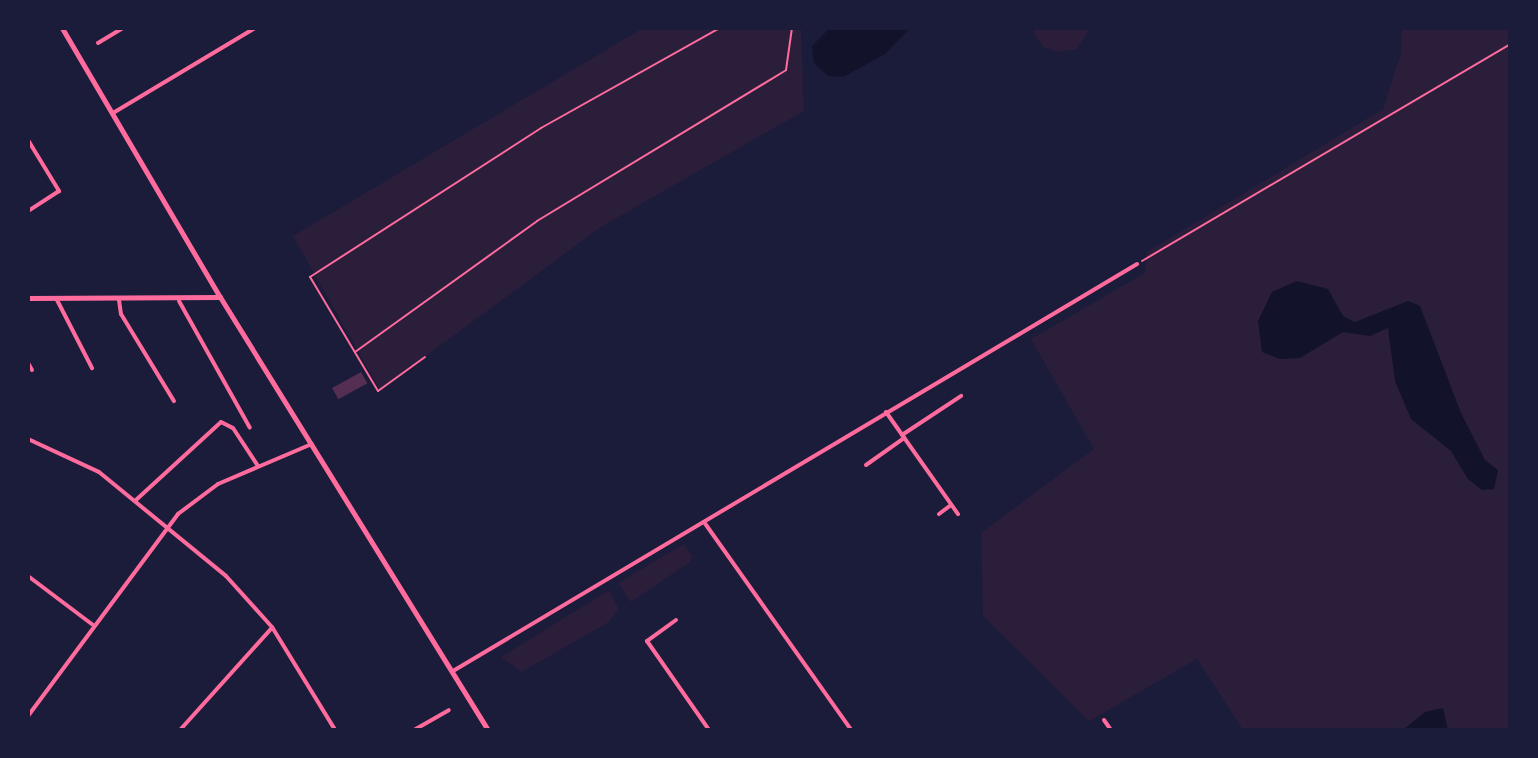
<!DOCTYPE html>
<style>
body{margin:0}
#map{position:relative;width:1538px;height:758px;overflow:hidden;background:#1b1b3a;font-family:Manrope,sans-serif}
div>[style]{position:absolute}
.green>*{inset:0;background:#2a1e3b}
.water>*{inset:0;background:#12122b}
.building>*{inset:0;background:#542f53;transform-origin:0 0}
.path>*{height:2px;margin:-1px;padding:0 1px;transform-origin:1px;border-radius:1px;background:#ff6b9d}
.service>*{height:2px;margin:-1px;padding:0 1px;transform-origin:1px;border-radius:1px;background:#ff6b9d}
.minor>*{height:4px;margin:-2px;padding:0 2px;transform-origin:2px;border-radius:2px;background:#ff6b9d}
.tertiary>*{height:5px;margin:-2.5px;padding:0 2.5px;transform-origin:2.5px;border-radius:2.5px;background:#ff6b9d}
span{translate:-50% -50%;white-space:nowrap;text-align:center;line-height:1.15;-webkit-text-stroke:7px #1b1b3a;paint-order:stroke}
.frame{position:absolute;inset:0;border:30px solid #1b1b3a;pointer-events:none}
</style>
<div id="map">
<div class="green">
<i style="clip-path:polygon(643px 28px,805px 28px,801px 31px,804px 111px,601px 227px,380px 390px,293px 236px)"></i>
<i style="clip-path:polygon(1090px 28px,1077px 49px,1057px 52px,1043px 47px,1032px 29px)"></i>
<i style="clip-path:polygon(1402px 28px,1510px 28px,1510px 730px,1243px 730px,1197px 659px,1089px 721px,983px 616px,981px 533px,1094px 449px,1031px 339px,1145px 273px,1147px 252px,1383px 109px,1401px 53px)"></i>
<i style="clip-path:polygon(684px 544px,693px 557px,690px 562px,631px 602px,618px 583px)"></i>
<i style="clip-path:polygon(609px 590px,619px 609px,609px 622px,522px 672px,501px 657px)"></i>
</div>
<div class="water">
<i style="clip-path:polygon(830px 28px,910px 28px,885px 54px,843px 77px,828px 76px,814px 63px,812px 46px)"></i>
<i style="clip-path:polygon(1297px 281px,1328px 289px,1343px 316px,1355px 322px,1408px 301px,1420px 306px,1461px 413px,1485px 460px,1498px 470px,1494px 489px,1482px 490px,1468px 479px,1451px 451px,1411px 419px,1395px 381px,1388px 328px,1370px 336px,1343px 332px,1300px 358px,1280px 359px,1262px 352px,1258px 321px,1272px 292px)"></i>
<i style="clip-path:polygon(1443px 708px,1448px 730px,1403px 730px,1425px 712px)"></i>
</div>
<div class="building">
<i style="left:361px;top:372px;width:13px;height:33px;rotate:61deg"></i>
</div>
<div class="path">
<i style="left:1142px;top:261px;width:427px;rotate:-30.5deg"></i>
</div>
<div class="service">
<i style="left:355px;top:352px;width:224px;rotate:-35.7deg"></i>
<i style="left:537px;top:221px;width:291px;rotate:-31.2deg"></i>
<i style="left:786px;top:70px;width:42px;rotate:-81.9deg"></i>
<i style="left:425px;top:357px;width:58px;rotate:144.1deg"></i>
<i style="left:378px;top:391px;width:133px;rotate:-120.8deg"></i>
<i style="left:310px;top:277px;width:275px;rotate:-32.8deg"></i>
<i style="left:541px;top:128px;width:205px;rotate:-29.2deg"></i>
</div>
<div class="minor">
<i style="left:98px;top:43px;width:29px;rotate:-31deg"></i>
<i style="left:113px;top:113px;width:165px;rotate:-30.9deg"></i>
<i style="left:28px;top:140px;width:60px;rotate:58.7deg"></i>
<i style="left:59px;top:191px;width:37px;rotate:147deg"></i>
<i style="left:28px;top:235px;width:47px;rotate:90deg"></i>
<i style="left:56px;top:298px;width:79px;rotate:62.8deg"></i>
<i style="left:119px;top:300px;width:14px;rotate:82deg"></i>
<i style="left:121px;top:314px;width:102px;rotate:58.7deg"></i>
<i style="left:179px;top:301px;width:145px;rotate:60.8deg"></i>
<i style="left:28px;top:363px;width:8px;rotate:60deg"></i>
<i style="left:886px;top:412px;width:125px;rotate:54.8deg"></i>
<i style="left:902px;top:435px;width:71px;rotate:-33.5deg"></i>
<i style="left:28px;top:439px;width:78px;rotate:24.9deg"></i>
<i style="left:99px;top:472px;width:164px;rotate:39.3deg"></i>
<i style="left:226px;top:576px;width:69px;rotate:48deg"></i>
<i style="left:272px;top:627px;width:121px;rotate:58.5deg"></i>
<i style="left:866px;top:465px;width:47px;rotate:-35.4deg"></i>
<i style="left:136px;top:500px;width:115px;rotate:-42.5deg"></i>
<i style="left:221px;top:422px;width:13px;rotate:27deg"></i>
<i style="left:233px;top:428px;width:45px;rotate:56.7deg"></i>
<i style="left:939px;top:514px;width:15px;rotate:-37deg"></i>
<i style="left:704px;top:522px;width:255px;rotate:54.7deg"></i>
<i style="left:28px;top:576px;width:81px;rotate:37deg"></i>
<i style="left:676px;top:620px;width:36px;rotate:144deg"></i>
<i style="left:647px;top:641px;width:108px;rotate:55.1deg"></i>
<i style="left:453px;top:671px;width:796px;rotate:-30.75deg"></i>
<i style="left:28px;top:716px;width:252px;rotate:-53.4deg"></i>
<i style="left:178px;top:514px;width:50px;rotate:-36.9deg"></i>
<i style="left:218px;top:484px;width:102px;rotate:-23.1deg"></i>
<i style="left:1104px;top:720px;width:12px;rotate:55deg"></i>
<i style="left:180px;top:730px;width:137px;rotate:-48deg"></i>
<i style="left:414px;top:730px;width:40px;rotate:-29.7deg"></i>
</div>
<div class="tertiary">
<i style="left:62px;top:28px;width:312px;rotate:59.6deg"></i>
<i style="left:220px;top:297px;width:509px;rotate:58.25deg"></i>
<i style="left:28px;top:298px;width:192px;rotate:-0.3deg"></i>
</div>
<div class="frame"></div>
</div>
